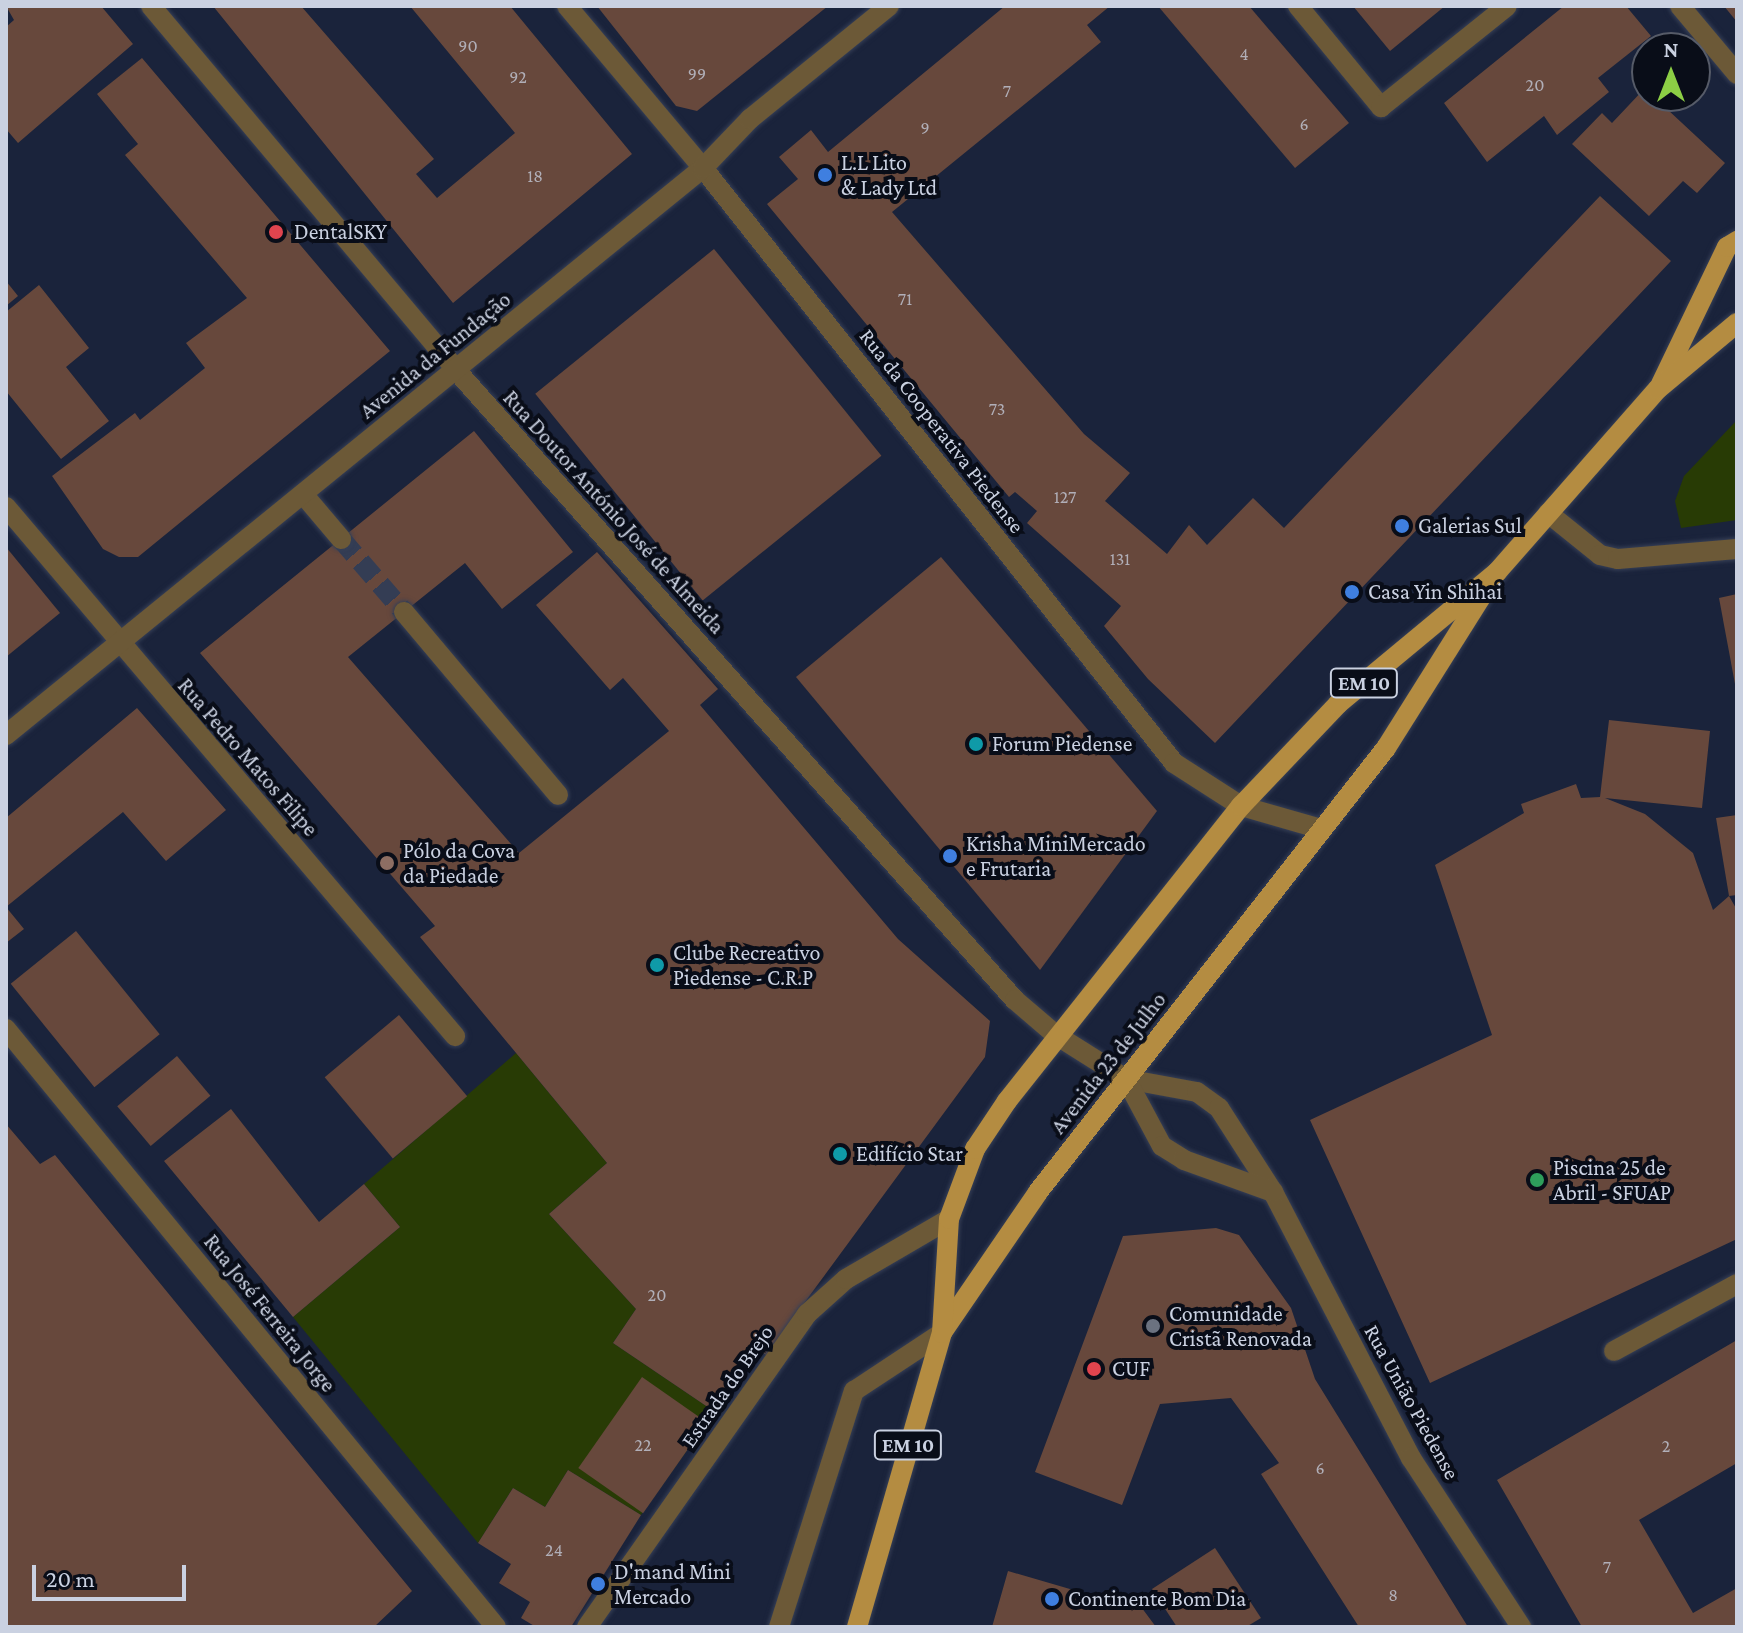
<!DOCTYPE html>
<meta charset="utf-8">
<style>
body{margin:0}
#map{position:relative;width:1743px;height:1633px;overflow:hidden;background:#1a233b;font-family:"Crimson Pro",serif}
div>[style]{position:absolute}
.green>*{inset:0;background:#283b05}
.building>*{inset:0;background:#67483c;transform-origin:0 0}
.minor-tunnel>*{height:20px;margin-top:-10px;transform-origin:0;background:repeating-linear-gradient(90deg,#343d54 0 20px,transparent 0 30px)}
.roads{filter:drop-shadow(0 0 2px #363f56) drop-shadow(0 0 2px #363f56)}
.minor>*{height:20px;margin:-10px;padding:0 10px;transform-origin:10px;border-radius:10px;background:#6c5937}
.major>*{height:20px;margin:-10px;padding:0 10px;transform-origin:10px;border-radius:10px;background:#b48c41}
.dots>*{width:22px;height:22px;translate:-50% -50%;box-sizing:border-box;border:4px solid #090d18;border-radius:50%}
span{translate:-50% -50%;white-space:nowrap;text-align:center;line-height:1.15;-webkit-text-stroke:8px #090d18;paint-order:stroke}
.number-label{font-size:18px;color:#b1afb8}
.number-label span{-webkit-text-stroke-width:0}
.shield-label span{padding:2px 6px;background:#090d18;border:2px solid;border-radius:6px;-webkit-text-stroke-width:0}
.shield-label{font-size:20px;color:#cad1e1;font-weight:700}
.poi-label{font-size:22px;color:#cad1e1}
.left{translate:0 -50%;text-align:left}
.street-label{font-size:22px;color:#cad1e1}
.frame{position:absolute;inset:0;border:8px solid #cad1e1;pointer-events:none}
.north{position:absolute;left:1631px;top:32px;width:80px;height:80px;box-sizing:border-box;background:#090d18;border:2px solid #565b68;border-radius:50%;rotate:0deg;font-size:22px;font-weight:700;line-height:32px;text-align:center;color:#cad1e1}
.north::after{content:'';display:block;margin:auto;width:28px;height:36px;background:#8cce45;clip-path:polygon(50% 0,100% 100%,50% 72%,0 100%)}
.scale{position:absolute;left:32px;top:1565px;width:154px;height:36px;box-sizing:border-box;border:4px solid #cad1e1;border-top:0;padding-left:10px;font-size:24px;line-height:28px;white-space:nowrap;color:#cad1e1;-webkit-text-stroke:6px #090d18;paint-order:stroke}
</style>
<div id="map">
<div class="green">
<i style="clip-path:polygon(1737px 420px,1737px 520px,1681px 528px,1675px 501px,1684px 476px)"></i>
<i style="clip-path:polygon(516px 1053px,607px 1163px,549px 1214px,636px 1309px,613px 1343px,718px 1414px,707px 1422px,641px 1515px,568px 1470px,545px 1507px,513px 1488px,478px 1543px,293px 1317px,400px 1227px,364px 1184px)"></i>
</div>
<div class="building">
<i style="clip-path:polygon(6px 6px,101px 6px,133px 44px,18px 143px,6px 129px,6px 27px,14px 20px)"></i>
<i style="clip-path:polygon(213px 6px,301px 6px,434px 159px,416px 174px,437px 198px,515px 133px,410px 6px,510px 6px,632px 154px,453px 303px)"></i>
<i style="clip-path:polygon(597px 6px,828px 6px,697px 111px,676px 106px)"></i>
<i style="clip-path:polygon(1005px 6px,1110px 6px,1087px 25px,1101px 42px,892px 212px,1084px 434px,1130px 473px,1105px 501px,1167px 554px,1189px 525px,1207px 545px,1253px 498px,1284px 528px,1600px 196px,1671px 261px,1215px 743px,1148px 679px,1104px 626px,1121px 606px,1027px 523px,1037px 511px,1015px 492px,1009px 497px,767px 204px,798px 179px,779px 157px,811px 130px,828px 152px)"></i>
<i style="clip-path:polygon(1158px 6px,1249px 6px,1349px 123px,1295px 168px)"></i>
<i style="clip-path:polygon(1353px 6px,1445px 6px,1390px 51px)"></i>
<i style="clip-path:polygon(1564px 6px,1626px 6px,1651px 36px,1598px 78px,1609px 92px,1557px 135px,1544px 116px,1487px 162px,1444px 103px)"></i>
<i style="clip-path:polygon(1724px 6px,1737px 6px,1737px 22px)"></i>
<i style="clip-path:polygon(142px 58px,390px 351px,138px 557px,119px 557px,103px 549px,52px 476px,135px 413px,140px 420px,205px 368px,186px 343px,247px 298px,125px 155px,138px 144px,97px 94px)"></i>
<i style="clip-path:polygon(1645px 88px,1647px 96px,1653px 96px,1725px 163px,1697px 193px,1683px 181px,1649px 216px,1572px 144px,1602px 113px,1612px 123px)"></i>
<i style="left:714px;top:249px;width:266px;height:230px;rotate:51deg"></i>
<i style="clip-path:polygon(6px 281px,18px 296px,6px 306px)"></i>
<i style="clip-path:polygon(39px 285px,89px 348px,66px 367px,109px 421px,61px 459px,6px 391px,6px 312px)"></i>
<i style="clip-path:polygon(474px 431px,573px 552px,502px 609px,465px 563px,348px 657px,519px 853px,669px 731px,623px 678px,610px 690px,536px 605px,597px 552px,718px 689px,700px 705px,898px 939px,990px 1021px,985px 1057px,766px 1355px,758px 1349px,718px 1414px,613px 1343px,636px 1309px,549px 1214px,607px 1163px,420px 937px,435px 926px,200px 653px)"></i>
<i style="clip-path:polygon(6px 547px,60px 613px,6px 657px)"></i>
<i style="clip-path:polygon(941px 557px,1157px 811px,1040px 970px,796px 677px)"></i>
<i style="clip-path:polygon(1737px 594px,1737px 683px,1735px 684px,1719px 598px)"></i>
<i style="clip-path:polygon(137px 708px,226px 810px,166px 861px,123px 812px,6px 907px,24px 929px,6px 943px,6px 818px)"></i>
<i style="clip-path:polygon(1609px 720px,1710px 731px,1702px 808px,1605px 798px,1645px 814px,1693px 853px,1713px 910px,1729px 896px,1716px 818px,1737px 815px,1737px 895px,1729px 896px,1737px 910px,1737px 1239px,1430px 1383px,1310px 1120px,1492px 1035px,1435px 865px,1524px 813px,1521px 804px,1576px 784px,1581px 798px,1600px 797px)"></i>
<i style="left:76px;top:931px;width:133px;height:84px;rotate:51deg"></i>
<i style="left:399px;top:1015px;width:106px;height:97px;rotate:50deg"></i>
<i style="left:177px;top:1056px;width:52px;height:78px;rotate:50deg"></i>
<i style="clip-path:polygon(231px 1109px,319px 1222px,364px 1184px,400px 1227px,293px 1317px,164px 1161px)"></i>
<i style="clip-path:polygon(6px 1124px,40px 1164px,55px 1155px,412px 1591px,374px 1627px,6px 1627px)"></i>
<i style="clip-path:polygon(1216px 1228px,1239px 1235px,1291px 1308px,1315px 1379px,1468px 1627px,1359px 1627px,1261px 1474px,1279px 1463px,1231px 1398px,1160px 1404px,1122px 1505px,1035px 1472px,1123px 1236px)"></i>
<i style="clip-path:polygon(1737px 1340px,1737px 1463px,1639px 1520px,1693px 1613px,1737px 1588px,1737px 1627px,1582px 1627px,1497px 1480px)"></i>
<i style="left:642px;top:1377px;width:79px;height:111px;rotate:35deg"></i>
<i style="clip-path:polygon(568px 1470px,641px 1515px,571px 1627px,536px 1627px,521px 1618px,530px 1602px,499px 1583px,511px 1564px,478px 1543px,513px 1488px,545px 1507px)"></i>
<i style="clip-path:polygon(1215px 1548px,1261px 1618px,1246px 1627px,1177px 1627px,1152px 1589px)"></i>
<i style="clip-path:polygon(1008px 1571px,1111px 1601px,1117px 1609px,1133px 1596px,1156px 1627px,992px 1627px)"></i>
</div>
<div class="minor-tunnel">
<i style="left:341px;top:539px;width:96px;rotate:49.2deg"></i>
</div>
<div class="roads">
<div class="minor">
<i style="left:151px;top:6px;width:475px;rotate:50deg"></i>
<i style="left:456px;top:370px;width:842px;rotate:48.42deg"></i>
<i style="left:1015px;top:1000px;width:54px;rotate:40.5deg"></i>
<i style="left:1056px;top:1035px;width:83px;rotate:32.2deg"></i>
<i style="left:1126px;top:1079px;width:72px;rotate:10.4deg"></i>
<i style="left:1197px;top:1092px;width:27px;rotate:36deg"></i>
<i style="left:1219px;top:1108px;width:100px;rotate:57.3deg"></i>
<i style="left:1273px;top:1192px;width:300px;rotate:62.6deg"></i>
<i style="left:1411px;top:1458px;width:202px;rotate:56.9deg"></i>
<i style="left:567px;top:6px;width:212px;rotate:50deg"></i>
<i style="left:703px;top:168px;width:759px;rotate:51.63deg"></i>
<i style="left:1174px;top:763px;width:80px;rotate:32.7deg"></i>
<i style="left:1241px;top:806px;width:83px;rotate:16deg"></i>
<i style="left:1298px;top:6px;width:131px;rotate:50.6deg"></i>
<i style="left:1381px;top:107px;width:161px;rotate:-38.7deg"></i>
<i style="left:1680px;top:6px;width:89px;rotate:50deg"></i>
<i style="left:303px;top:494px;width:59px;rotate:49.8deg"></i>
<i style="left:6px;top:507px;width:694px;rotate:49.68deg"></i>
<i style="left:1548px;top:513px;width:67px;rotate:38.9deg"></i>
<i style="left:1600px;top:555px;width:18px;rotate:13deg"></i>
<i style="left:1618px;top:559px;width:119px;rotate:-4.8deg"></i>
<i style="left:404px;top:612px;width:239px;rotate:49.9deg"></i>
<i style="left:6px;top:735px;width:898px;rotate:-39.13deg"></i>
<i style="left:703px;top:168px;width:68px;rotate:-46.2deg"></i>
<i style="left:750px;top:119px;width:179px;rotate:-39.1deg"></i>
<i style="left:6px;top:1029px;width:773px;rotate:50.67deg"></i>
<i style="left:1126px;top:1079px;width:76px;rotate:61.8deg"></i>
<i style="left:1162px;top:1146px;width:26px;rotate:32deg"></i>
<i style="left:1184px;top:1160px;width:95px;rotate:19.8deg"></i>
<i style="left:1614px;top:1351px;width:140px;rotate:-28.6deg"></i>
<i style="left:587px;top:1627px;width:383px;rotate:-54.9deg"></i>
<i style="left:807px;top:1314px;width:52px;rotate:-41.9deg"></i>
<i style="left:846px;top:1279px;width:119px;rotate:-30.2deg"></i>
<i style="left:779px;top:1627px;width:248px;rotate:-72.4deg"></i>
<i style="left:854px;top:1391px;width:105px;rotate:-33.4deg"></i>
</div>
<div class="major">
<i style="left:1661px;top:384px;width:152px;rotate:-64.3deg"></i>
<i style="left:1727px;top:247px;width:12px;rotate:-31deg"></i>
<i style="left:943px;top:1331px;width:168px;rotate:-55.6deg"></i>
<i style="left:1038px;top:1192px;width:564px;rotate:-51.91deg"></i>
<i style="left:1386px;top:748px;width:188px;rotate:-57.8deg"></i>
<i style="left:857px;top:1627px;width:306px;rotate:-73.9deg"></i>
<i style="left:942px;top:1333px;width:114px;rotate:-86.5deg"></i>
<i style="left:949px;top:1219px;width:75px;rotate:-69.6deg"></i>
<i style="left:975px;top:1149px;width:58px;rotate:-56.3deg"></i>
<i style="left:1007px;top:1101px;width:377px;rotate:-51.6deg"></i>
<i style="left:1241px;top:806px;width:141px;rotate:-46.4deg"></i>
<i style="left:1338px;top:704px;width:207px;rotate:-39.7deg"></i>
<i style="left:1497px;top:572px;width:244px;rotate:-48.7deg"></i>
<i style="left:1658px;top:389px;width:103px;rotate:-39.9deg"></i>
</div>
</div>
<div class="dots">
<i style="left:825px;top:175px;background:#3f7fe0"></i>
<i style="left:276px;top:232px;background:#e0444e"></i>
<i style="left:1402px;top:526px;background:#3f7fe0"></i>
<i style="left:1352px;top:592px;background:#3f7fe0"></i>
<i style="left:976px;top:744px;background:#0f9aa8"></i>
<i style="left:950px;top:856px;background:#3f7fe0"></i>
<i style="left:387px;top:863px;background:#8d6e63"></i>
<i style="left:657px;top:965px;background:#0f9aa8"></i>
<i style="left:840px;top:1154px;background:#0f9aa8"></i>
<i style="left:1537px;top:1180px;background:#2e9e5b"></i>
<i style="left:1153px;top:1326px;background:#6b7280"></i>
<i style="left:1094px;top:1369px;background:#e0444e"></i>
<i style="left:598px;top:1584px;background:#3f7fe0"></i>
<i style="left:1052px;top:1599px;background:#3f7fe0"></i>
</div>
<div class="number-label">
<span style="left:468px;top:46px">90</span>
<span style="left:1244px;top:54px">4</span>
<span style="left:697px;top:74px">99</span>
<span style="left:518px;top:77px">92</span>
<span style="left:1535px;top:85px">20</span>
<span style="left:1007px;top:91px">7</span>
<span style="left:1304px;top:124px">6</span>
<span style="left:925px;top:128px">9</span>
<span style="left:535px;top:176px">18</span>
<span style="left:905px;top:299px">71</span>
<span style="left:997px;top:409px">73</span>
<span style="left:1065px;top:497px">127</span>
<span style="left:1120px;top:559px">131</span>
<span style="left:657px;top:1295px">20</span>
<span style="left:643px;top:1445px">22</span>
<span style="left:1666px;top:1446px">2</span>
<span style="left:1320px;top:1468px">6</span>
<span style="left:554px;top:1550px">24</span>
<span style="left:1607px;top:1567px">7</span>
<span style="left:1393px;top:1595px">8</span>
</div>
<div class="shield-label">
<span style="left:1364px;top:683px">EM 10</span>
<span style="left:908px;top:1445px">EM 10</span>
</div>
<div class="poi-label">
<span class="left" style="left:841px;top:175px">L.L Lito<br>&amp; Lady Ltd</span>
<span class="left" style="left:294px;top:232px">DentalSKY</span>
<span class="left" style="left:1418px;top:526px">Galerias Sul</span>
<span class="left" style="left:1368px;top:592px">Casa Yin Shihai</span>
<span class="left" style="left:992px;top:744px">Forum Piedense</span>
<span class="left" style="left:966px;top:856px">Krisha MiniMercado<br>e Frutaria</span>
<span class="left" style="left:403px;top:863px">Pólo da Cova<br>da Piedade</span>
<span class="left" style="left:673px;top:965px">Clube Recreativo<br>Piedense - C.R.P</span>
<span class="left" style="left:856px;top:1154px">Edifício Star</span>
<span class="left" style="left:1553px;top:1180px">Piscina 25 de<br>Abril - SFUAP</span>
<span class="left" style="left:1169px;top:1326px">Comunidade<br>Cristã Renovada</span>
<span class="left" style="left:1112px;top:1369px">CUF</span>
<span class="left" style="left:614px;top:1584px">D'mand Mini<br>Mercado</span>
<span class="left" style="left:1068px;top:1599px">Continente Bom Dia</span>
</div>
<div class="street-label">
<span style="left:435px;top:355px;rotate:-39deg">Avenida da Fundação</span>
<span style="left:942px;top:431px;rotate:52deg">Rua da Cooperativa Piedense</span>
<span style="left:614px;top:512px;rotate:48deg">Rua Doutor António José de Almeida</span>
<span style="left:248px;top:757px;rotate:49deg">Rua Pedro Matos Filipe</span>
<span style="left:1108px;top:1063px;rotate:-52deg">Avenida 23 de Julho</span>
<span style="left:270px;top:1313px;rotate:51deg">Rua José Ferreira Jorge</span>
<span style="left:727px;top:1386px;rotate:-55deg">Estrada do Brejo</span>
<span style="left:1412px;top:1402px;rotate:61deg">Rua União Piedense</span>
</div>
<div class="frame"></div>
<div class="north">N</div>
<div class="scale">20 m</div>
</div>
